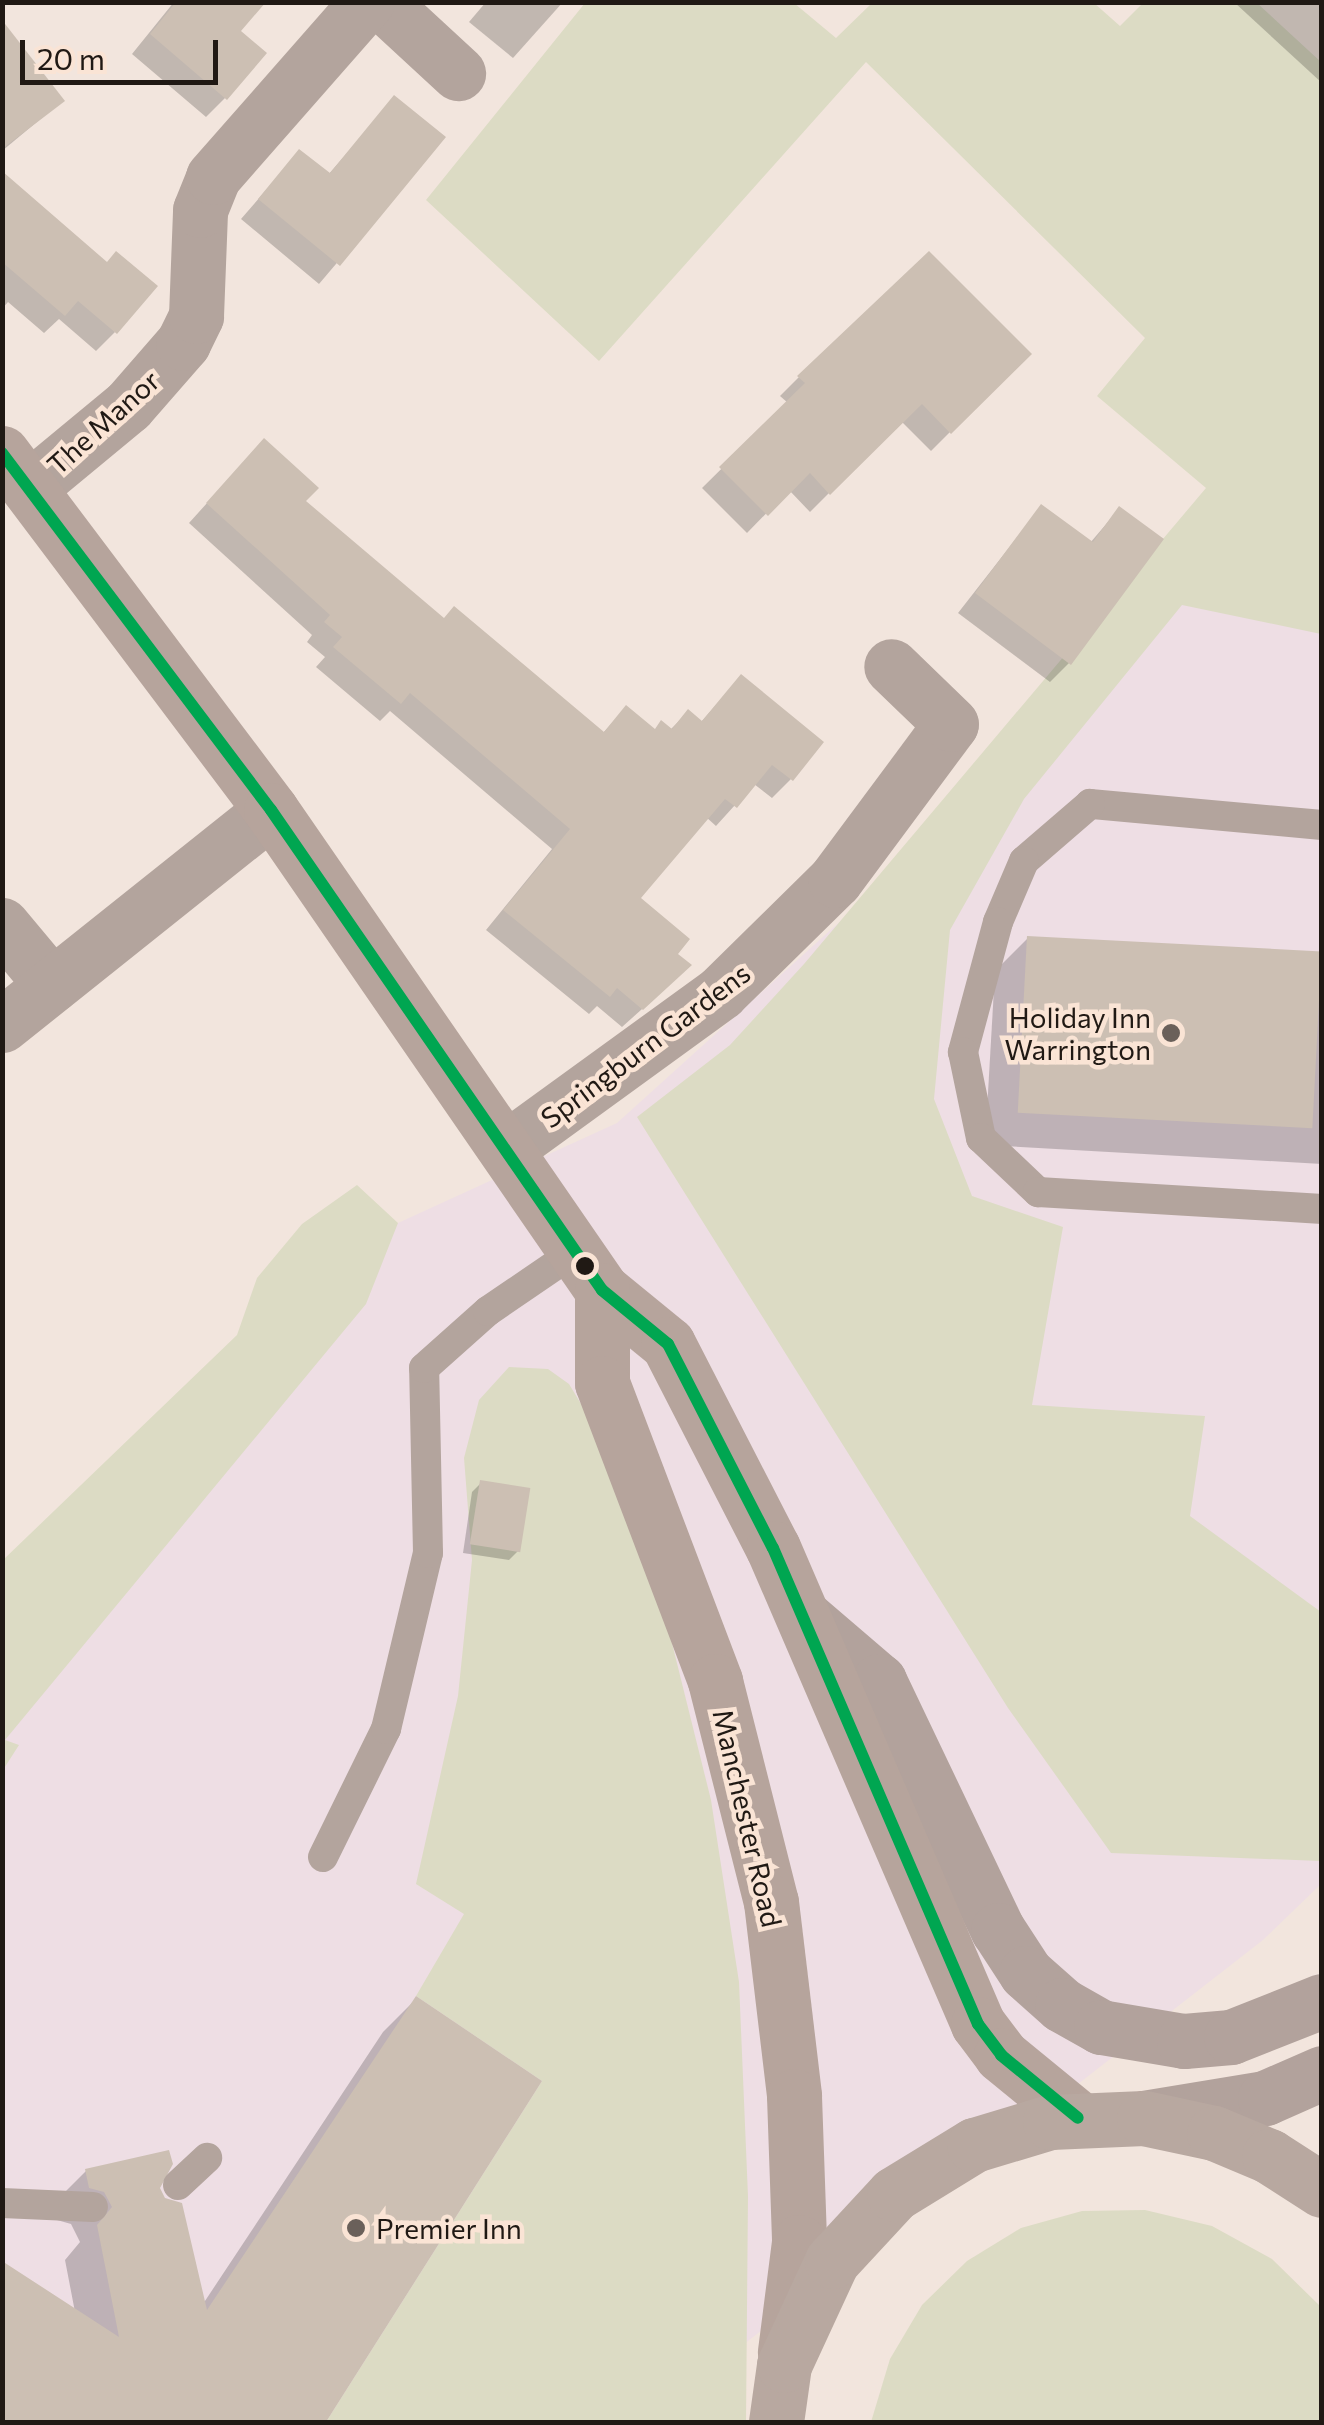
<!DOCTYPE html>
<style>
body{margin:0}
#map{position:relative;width:1324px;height:2425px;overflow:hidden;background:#f2e5dd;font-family:Commissioner,sans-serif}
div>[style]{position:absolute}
.commercial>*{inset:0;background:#eedee4}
.green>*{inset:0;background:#dcdbc4}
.shadow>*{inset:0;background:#0003}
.building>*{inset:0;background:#ccbfb3;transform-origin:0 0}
.service>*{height:30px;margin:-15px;padding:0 15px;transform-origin:15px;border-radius:15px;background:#b3a49d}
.minor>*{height:55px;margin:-27.5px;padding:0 27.5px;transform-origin:27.5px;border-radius:27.5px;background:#b3a49d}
.secondary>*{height:55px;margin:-27.5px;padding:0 27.5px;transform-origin:27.5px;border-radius:27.5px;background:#b2a29c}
.primary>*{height:55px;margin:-27.5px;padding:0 27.5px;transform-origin:27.5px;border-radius:27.5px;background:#b6a49c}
.trunk>*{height:55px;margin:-27.5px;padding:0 27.5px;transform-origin:27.5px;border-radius:27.5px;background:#b8a8a0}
.bus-1>*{height:12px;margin:-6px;padding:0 6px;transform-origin:6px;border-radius:6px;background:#00a651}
.dots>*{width:28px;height:28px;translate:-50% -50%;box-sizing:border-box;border:5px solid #fae4d5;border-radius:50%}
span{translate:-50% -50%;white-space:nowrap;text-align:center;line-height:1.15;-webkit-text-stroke:9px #fae4d5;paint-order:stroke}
.street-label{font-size:28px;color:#201914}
.poi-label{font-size:28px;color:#201914}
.right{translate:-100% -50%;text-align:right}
.left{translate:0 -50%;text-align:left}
.frame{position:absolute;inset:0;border:5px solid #201914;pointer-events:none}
.scale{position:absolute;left:20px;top:40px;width:198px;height:45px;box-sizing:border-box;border:5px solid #201914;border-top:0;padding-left:12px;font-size:30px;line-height:35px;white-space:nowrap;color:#201914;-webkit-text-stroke:8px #fae4d5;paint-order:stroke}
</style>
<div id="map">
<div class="commercial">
<i style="clip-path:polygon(1207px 488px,1321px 570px,1321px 1884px,1263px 1940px,644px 2422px,3px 2422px,3px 1601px,398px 1223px,617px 1123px,972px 802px)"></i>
</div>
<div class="green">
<i style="clip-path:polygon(585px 3px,794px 3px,836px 38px,872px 3px,1094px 3px,1120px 26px,1143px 3px,1257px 3px,1321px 62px,1321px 634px,1182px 605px,1024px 799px,950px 930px,934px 1099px,972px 1196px,1063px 1227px,1032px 1405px,1205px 1416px,1190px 1516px,1321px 1612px,1321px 1861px,1111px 1853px,1008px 1708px,637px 1117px,730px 1045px,804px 964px,1206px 488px,1097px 396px,1145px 338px,866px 62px,599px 361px,426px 200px)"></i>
<i style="clip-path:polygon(357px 1185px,398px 1223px,366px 1304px,5px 1740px,19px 1745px,3px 1770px,3px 1560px,237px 1335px,257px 1278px,302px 1224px)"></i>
<i style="clip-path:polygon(509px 1367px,548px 1369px,569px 1384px,598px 1432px,662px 1603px,711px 1800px,739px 1982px,748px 2196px,746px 2422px,326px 2422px,542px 2081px,416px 1996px,464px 1914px,416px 1884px,458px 1696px,472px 1560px,464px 1458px,479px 1400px)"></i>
<i style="clip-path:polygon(1145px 2210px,1212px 2226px,1272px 2259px,1321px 2307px,1321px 2422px,871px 2422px,890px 2359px,922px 2305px,967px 2261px,1021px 2228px,1082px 2211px)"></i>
</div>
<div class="shadow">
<i style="clip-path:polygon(174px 2px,263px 2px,238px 31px,225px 98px,206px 117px,132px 54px)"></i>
<i style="clip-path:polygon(486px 2px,563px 2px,513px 58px,469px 22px)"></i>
<i style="clip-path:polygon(1234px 2px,1322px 2px,1322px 83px)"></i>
<i style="clip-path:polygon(2px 24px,62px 101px,2px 151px)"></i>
<i style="clip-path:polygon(395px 98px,443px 138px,319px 284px,241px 219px,299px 152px,328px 175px)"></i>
<i style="clip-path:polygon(2px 208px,115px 332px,96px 351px,59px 319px,44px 333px,8px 302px,2px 309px)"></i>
<i style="clip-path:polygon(1028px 354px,931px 451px,901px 421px,810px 512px,789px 490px,747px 533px,702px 488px,788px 403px,780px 396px,799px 377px)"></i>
<i style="clip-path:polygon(245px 461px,443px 621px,602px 734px,626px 708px,653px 731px,670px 730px,688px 712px,701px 722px,741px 677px,791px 779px,772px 798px,754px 784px,716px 826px,706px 817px,638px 898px,675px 954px,670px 984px,622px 1027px,597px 1006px,589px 1014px,486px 930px,552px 849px,390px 711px,380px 721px,316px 667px,325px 657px,307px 642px,312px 635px,189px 523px)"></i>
<i style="clip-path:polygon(1041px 507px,1090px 543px,1119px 509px,1069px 663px,1050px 682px,958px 613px)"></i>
<i style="clip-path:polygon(1028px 938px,1322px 955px,1322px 1164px,985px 1145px,995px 971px)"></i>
<i style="clip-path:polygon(481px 1483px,519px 1550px,509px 1560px,463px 1553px,472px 1492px)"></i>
<i style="clip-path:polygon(416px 1999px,539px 2082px,323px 2422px,2px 2422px,2px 2286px,75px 2312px,65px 2260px,80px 2242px,71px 2224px,57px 2220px,53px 2204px,86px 2171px,157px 2188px,203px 2304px,383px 2032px)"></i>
</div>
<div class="building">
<i style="clip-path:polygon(176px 2px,266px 2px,241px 31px,267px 53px,227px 100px,150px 34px)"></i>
<i style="clip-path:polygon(2px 20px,65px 101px,2px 149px)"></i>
<i style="clip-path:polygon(394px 95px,446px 137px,340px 266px,258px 199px,299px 149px,330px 173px)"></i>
<i style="clip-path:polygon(2px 171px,107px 262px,116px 251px,158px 286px,117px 334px,78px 301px,65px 316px,2px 262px)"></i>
<i style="clip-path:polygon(929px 251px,1032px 354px,951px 434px,922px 404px,830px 495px,810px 473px,768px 516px,719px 467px,805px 383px,797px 376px)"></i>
<i style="clip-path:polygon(264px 438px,319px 488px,306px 501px,444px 618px,454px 606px,604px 732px,626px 705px,655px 729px,661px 720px,672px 729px,688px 709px,702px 721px,741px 674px,824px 742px,793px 781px,772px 765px,737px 808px,725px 799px,641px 898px,690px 939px,678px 954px,692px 965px,643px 1010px,617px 988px,610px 997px,503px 910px,570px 829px,410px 693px,401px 704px,333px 647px,342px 637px,324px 622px,330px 615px,206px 503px)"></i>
<i style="clip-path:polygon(1041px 504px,1093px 542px,1119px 506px,1164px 539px,1071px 665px,975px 593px)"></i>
<i style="left:1027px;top:936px;width:295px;height:177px;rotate:3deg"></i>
<i style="left:480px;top:1480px;width:51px;height:65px;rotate:9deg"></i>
<i style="clip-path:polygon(416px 1996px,542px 2081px,326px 2422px,2px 2422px,2px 2261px,119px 2337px,97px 2225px,112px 2207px,104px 2192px,89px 2188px,85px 2169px,169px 2150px,173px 2164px,160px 2188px,165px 2198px,182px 2203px,207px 2310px)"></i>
</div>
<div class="service">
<i style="left:1322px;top:825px;width:233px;rotate:-174.8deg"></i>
<i style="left:1090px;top:804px;width:87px;rotate:139.2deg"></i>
<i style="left:1024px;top:861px;width:66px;rotate:113.1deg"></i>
<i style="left:998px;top:922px;width:135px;rotate:105.1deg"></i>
<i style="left:963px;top:1052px;width:88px;rotate:78.2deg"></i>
<i style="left:981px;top:1138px;width:79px;rotate:43.5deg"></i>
<i style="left:1038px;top:1192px;width:285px;rotate:3.4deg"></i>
<i style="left:323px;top:1857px;width:143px;rotate:-63.8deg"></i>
<i style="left:386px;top:1729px;width:181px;rotate:-76.6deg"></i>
<i style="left:428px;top:1553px;width:185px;rotate:-91.2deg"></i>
<i style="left:424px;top:1368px;width:86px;rotate:-41.7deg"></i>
<i style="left:488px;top:1311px;width:107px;rotate:-34.3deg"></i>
<i style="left:178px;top:2185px;width:40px;rotate:-43deg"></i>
<i style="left:2px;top:2203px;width:91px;rotate:2.5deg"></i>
</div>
<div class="minor">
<i style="left:381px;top:2px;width:105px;rotate:42.7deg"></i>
<i style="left:30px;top:487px;width:127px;rotate:-39.6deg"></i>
<i style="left:128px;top:406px;width:84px;rotate:-48.9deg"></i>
<i style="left:183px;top:343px;width:30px;rotate:-64deg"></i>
<i style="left:196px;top:316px;width:106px;rotate:-87.8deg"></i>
<i style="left:200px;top:210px;width:35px;rotate:-68deg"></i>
<i style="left:213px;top:177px;width:233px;rotate:-48.7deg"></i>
<i style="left:2px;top:925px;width:78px;rotate:50.2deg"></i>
<i style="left:2px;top:1025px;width:344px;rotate:-38.6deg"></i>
<i style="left:508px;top:1147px;width:263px;rotate:-36deg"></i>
<i style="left:721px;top:992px;width:160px;rotate:-44.5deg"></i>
<i style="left:835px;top:880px;width:194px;rotate:-53.4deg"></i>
<i style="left:951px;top:724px;width:83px;rotate:-136deg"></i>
</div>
<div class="secondary">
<i style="left:804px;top:1617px;width:99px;rotate:40.5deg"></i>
<i style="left:879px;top:1681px;width:276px;rotate:64.5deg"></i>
<i style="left:998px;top:1930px;width:51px;rotate:56.9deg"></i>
<i style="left:1026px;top:1973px;width:48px;rotate:41.6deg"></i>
<i style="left:1062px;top:2005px;width:45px;rotate:29.4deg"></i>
<i style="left:1101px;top:2027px;width:84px;rotate:9.6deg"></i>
<i style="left:1184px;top:2041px;width:47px;rotate:-4.9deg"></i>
<i style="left:1231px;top:2037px;width:98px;rotate:-21.6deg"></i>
<i style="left:1144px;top:2118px;width:123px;rotate:-9.4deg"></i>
<i style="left:1265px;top:2098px;width:62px;rotate:-23.7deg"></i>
</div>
<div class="primary">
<i style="left:2px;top:453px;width:447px;rotate:53deg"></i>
<i style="left:271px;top:810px;width:583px;rotate:55.41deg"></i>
<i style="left:602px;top:1290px;width:85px;rotate:39.3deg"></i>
<i style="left:668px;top:1344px;width:229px;rotate:62.8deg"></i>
<i style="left:773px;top:1548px;width:518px;rotate:66.7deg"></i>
<i style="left:978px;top:2024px;width:39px;rotate:53deg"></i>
<i style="left:1001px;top:2055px;width:99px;rotate:39.3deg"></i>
<i style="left:602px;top:1290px;width:93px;rotate:90deg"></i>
<i style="left:602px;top:1383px;width:319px;rotate:69.2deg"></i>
<i style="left:715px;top:1681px;width:228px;rotate:75.8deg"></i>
<i style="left:771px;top:1902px;width:195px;rotate:83.2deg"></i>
<i style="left:794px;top:2096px;width:146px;rotate:88deg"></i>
<i style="left:799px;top:2242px;width:111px;rotate:97.3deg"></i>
</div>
<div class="trunk">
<i style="left:776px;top:2422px;width:58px;rotate:-82deg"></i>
<i style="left:784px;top:2365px;width:115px;rotate:-65.2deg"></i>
<i style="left:832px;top:2261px;width:91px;rotate:-47.2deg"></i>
<i style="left:894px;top:2194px;width:94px;rotate:-31.5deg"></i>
<i style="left:974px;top:2145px;width:79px;rotate:-16.8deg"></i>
<i style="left:1050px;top:2122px;width:94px;rotate:-2.4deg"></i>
<i style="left:1144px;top:2118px;width:72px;rotate:12.1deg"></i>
<i style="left:1214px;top:2133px;width:60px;rotate:22.7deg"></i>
<i style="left:1269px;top:2156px;width:63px;rotate:32.7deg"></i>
</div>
<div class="bus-1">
<i style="left:2px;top:453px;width:447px;rotate:53deg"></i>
<i style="left:271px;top:810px;width:583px;rotate:55.41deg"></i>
<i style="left:602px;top:1290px;width:85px;rotate:39.3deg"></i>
<i style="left:668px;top:1344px;width:229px;rotate:62.8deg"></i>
<i style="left:773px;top:1548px;width:518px;rotate:66.7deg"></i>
<i style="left:978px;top:2024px;width:39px;rotate:53deg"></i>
<i style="left:1001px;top:2055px;width:99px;rotate:39.3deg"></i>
</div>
<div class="dots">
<i style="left:1171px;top:1033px;background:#6a605a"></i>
<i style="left:585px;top:1266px;background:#201914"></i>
<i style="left:356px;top:2228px;background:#6a605a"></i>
</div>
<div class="street-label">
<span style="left:103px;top:422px;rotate:-42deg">The Manor</span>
<span style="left:645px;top:1045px;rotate:-37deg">Springburn Gardens</span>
<span style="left:748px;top:1818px;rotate:77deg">Manchester Road</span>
</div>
<div class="poi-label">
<span class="right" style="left:1151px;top:1033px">Holiday Inn<br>Warrington</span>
<span class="left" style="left:376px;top:2228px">Premier Inn</span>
</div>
<div class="frame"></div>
<div class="scale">20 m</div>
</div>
